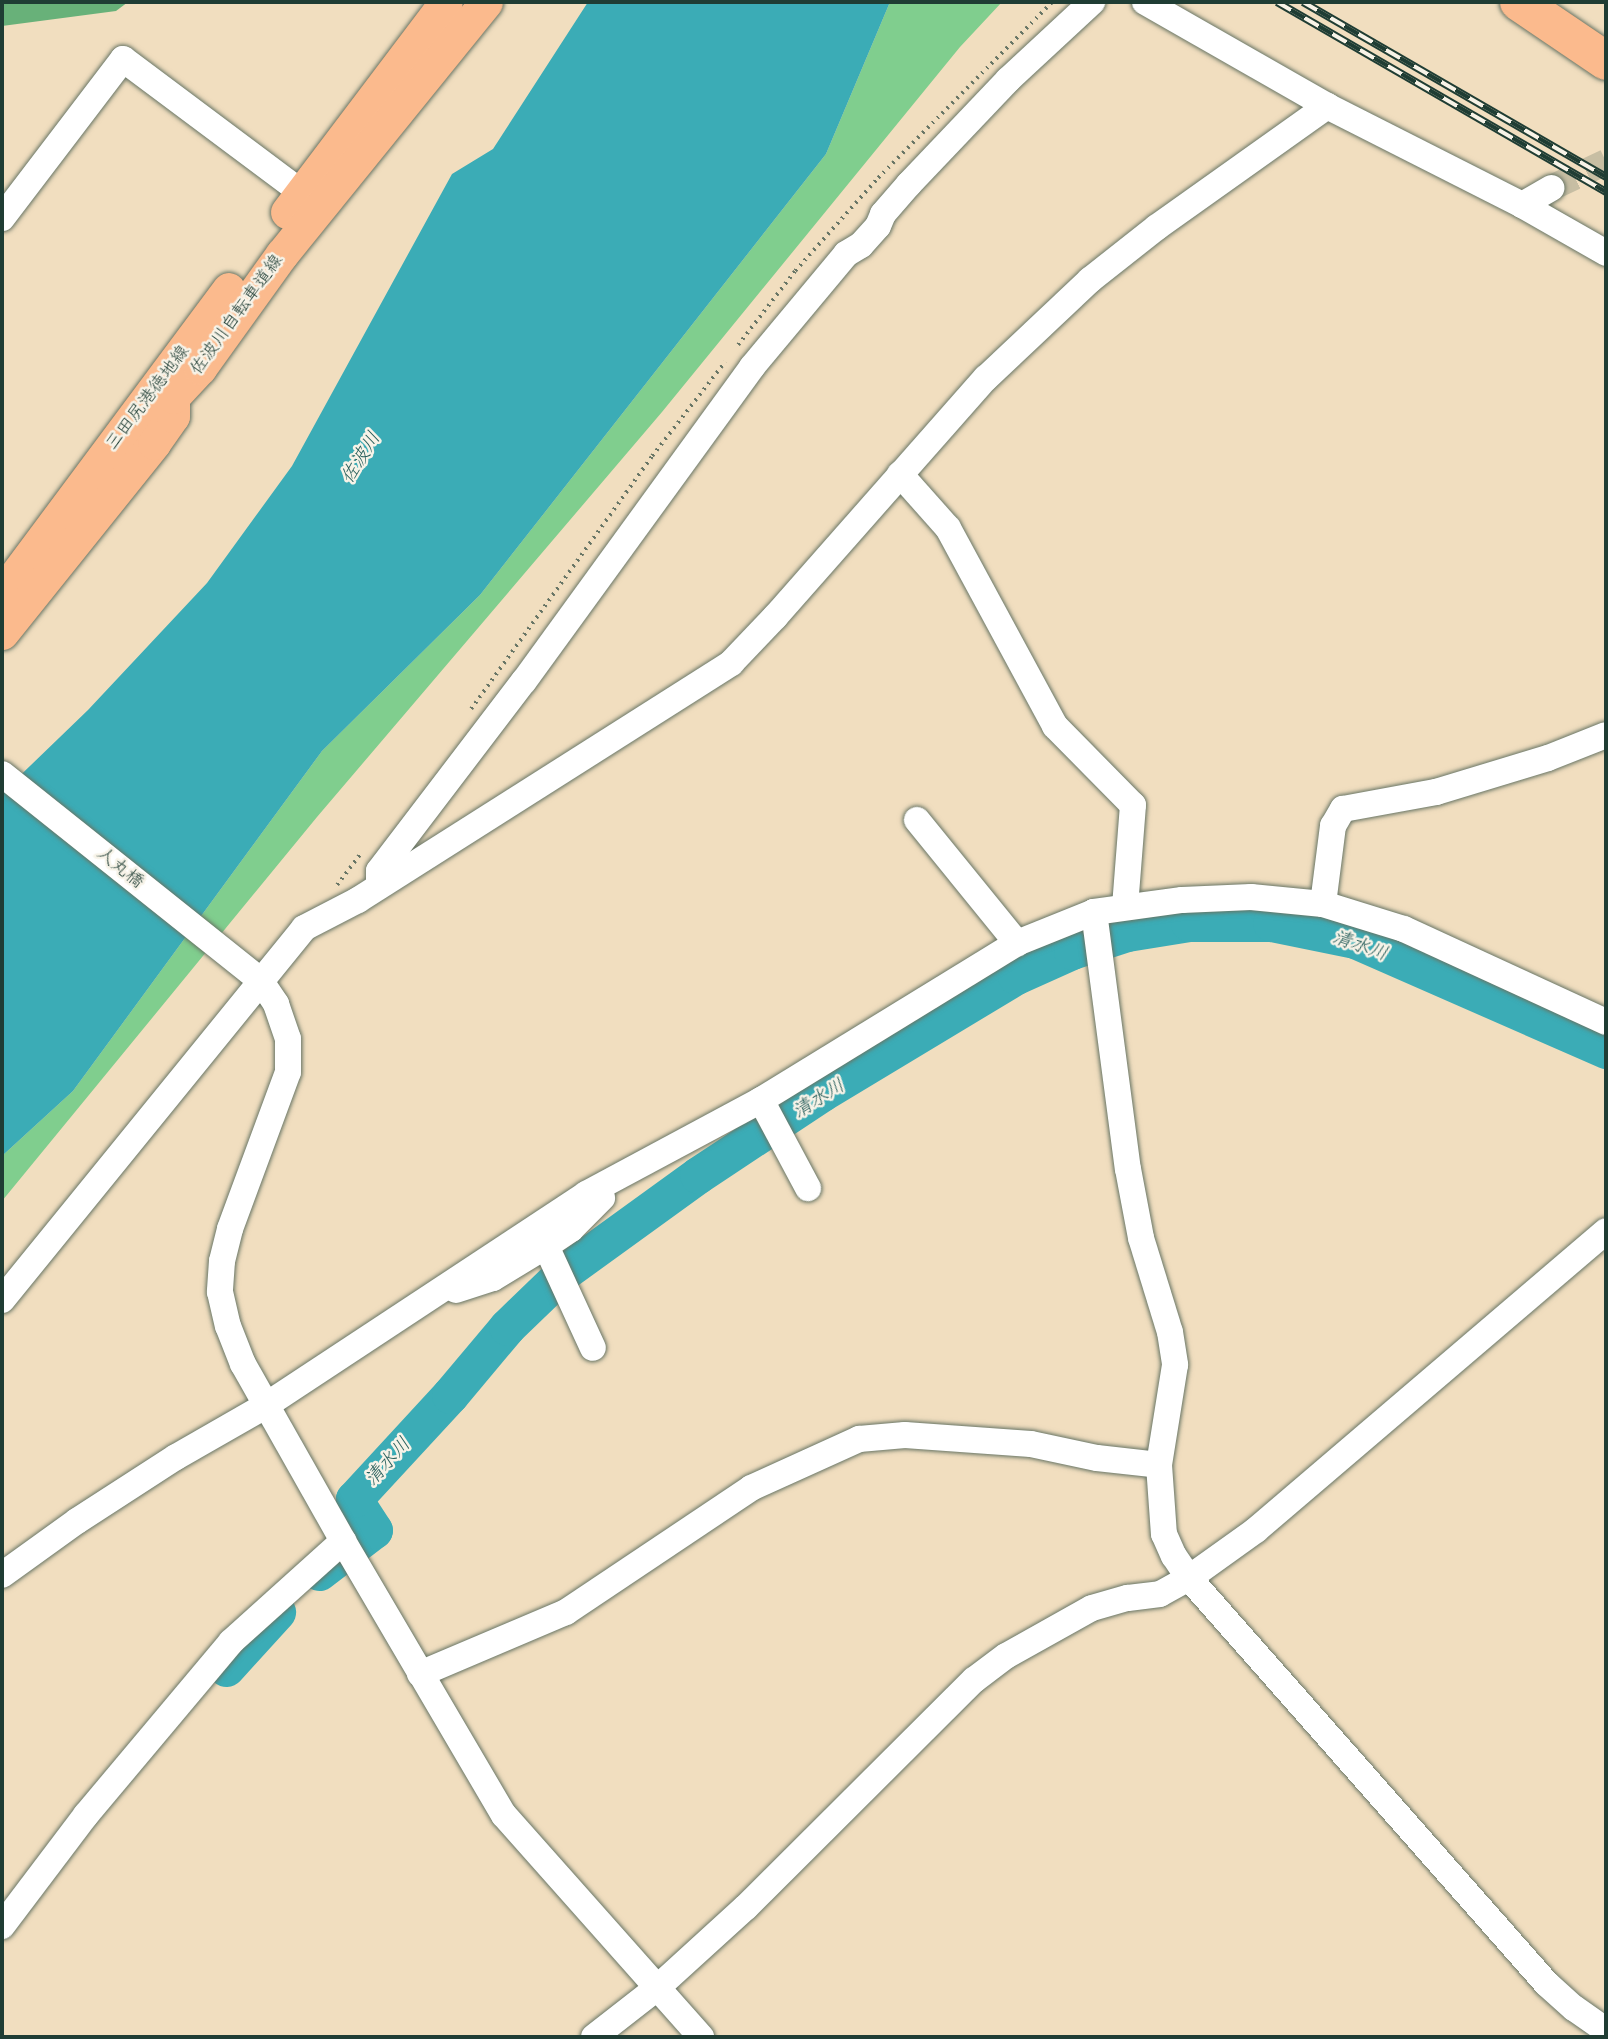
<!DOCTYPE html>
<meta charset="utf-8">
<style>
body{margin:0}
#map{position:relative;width:1608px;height:2039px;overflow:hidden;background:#f1debf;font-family:"Balsamiq Sans","Klee One",sans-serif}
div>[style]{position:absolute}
.green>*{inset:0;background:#80ce8e}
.forest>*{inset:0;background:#68b179}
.water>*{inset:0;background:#3bacb6}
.river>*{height:37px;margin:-18.5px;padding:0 18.5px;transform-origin:18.5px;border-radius:18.5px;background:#3bacb6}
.minor-tunnel>*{height:26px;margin-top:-13px;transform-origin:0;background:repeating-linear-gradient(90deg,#c7bea3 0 26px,transparent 0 39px)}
.path>*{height:3.5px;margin-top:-1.75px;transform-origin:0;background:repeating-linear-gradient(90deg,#687565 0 2px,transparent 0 7px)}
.roads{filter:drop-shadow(0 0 2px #687565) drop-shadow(0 0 2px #687565)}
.minor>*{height:26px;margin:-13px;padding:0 13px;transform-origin:13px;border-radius:13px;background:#fff}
.major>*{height:33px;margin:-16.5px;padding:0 16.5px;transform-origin:16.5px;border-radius:16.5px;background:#fbba8d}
.highway>*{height:38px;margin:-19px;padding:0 19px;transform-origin:19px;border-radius:19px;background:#fbba8d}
.rail>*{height:8px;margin-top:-4px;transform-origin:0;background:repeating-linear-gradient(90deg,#f7f3e8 0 16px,#1f3d34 0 32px);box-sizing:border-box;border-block:2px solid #1f3d34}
span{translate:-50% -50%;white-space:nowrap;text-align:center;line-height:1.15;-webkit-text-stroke:5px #f7f3e8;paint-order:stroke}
.street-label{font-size:18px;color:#1f3d34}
.water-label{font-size:19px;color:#275e5b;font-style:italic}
.frame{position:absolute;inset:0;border:4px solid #1f3d34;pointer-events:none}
</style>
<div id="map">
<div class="green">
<i style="clip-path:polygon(890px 2px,1002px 2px,960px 47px,662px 412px,317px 817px,2px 1201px,2px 1156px,73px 1091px,322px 751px,480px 595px,826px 154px)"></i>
</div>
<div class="forest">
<i style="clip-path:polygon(2px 2px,128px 2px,116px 11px,2px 26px)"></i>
</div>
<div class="water">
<i style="clip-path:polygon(588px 2px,890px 2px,826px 154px,480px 595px,322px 751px,73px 1091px,2px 1156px,2px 793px,88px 710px,207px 583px,292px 466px,452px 174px,493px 149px)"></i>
</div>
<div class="river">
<i style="left:319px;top:1572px;width:69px;rotate:-37.4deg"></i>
<i style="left:374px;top:1530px;width:37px;rotate:-123deg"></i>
<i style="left:354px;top:1499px;width:142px;rotate:-47.3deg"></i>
<i style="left:450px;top:1395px;width:89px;rotate:-50deg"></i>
<i style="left:507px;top:1327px;width:79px;rotate:-44deg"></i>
<i style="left:564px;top:1272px;width:165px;rotate:-35.9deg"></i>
<i style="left:698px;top:1175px;width:149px;rotate:-33.5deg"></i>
<i style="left:822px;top:1093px;width:227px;rotate:-31.1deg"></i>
<i style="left:1016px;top:976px;width:61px;rotate:-24.1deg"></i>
<i style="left:1072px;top:951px;width:58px;rotate:-18.1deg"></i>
<i style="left:1127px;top:933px;width:63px;rotate:-9.2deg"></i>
<i style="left:1189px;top:923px;width:82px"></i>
<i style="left:1271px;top:923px;width:86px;rotate:11.4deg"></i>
<i style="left:1355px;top:940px;width:274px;rotate:23.7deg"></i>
<i style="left:226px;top:1668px;width:76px;rotate:-47.7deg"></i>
</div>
<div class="minor-tunnel">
<i style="left:1551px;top:188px;width:61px;rotate:-25.3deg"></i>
</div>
<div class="path">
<i style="left:738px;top:345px;width:93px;rotate:-52.4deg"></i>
<i style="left:795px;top:271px;width:125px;rotate:-48.3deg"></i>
<i style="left:878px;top:178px;width:247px;rotate:-45.3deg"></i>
<i style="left:471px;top:709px;width:311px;rotate:-54.4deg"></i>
<i style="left:652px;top:456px;width:119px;rotate:-52.2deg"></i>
<i style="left:337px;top:885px;width:38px;rotate:-53deg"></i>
</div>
<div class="roads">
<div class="minor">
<i style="left:1145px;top:2px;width:210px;rotate:29.7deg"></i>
<i style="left:1327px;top:106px;width:219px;rotate:26.9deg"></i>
<i style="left:1522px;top:205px;width:97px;rotate:29.7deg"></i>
<i style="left:1522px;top:205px;width:34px;rotate:-30deg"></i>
<i style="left:2px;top:218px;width:200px;rotate:-52.7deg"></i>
<i style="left:123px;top:59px;width:224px;rotate:36.8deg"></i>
<i style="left:900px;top:474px;width:72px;rotate:48.4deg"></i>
<i style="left:948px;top:528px;width:225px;rotate:61.6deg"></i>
<i style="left:1055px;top:726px;width:111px;rotate:45.4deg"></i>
<i style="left:1133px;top:805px;width:102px;rotate:94.5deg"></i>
<i style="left:2px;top:774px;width:330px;rotate:38.6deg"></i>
<i style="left:260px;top:980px;width:29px;rotate:56deg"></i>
<i style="left:276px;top:1004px;width:37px;rotate:71deg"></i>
<i style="left:288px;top:1039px;width:33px;rotate:90deg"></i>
<i style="left:288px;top:1072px;width:167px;rotate:110.3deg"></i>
<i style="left:230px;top:1229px;width:33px;rotate:104deg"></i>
<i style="left:222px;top:1261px;width:31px;rotate:94deg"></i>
<i style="left:220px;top:1292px;width:35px;rotate:77deg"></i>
<i style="left:228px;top:1326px;width:41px;rotate:68.5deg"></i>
<i style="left:243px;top:1364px;width:203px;rotate:60.5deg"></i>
<i style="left:343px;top:1541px;width:318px;rotate:59.6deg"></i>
<i style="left:504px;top:1815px;width:297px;rotate:48.4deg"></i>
<i style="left:917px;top:820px;width:159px;rotate:50.9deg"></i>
<i style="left:379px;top:886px;width:15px;rotate:-90deg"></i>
<i style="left:379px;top:871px;width:239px;rotate:-52.7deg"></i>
<i style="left:524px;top:681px;width:388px;rotate:-54deg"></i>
<i style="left:752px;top:367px;width:147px;rotate:-50.2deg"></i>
<i style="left:846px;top:254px;width:17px;rotate:-31deg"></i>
<i style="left:861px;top:245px;width:25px;rotate:-48deg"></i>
<i style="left:878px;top:226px;width:13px;rotate:-67deg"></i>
<i style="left:883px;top:214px;width:40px;rotate:-49deg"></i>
<i style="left:909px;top:184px;width:144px;rotate:-46.4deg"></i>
<i style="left:1008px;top:80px;width:115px;rotate:-42.9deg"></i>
<i style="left:1323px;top:904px;width:79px;rotate:-82.7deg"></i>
<i style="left:1333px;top:826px;width:20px;rotate:-60deg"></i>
<i style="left:1343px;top:809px;width:95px;rotate:-10.4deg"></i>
<i style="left:1436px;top:792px;width:117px;rotate:-16.9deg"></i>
<i style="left:1548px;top:758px;width:62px;rotate:-21.6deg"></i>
<i style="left:1094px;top:912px;width:259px;rotate:82.5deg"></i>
<i style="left:1128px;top:1169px;width:70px;rotate:79.3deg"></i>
<i style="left:1141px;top:1238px;width:98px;rotate:72.9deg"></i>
<i style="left:1170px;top:1332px;width:33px;rotate:81deg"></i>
<i style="left:1175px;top:1365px;width:101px;rotate:99.1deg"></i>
<i style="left:1159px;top:1465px;width:69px;rotate:85.9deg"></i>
<i style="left:1164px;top:1534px;width:24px;rotate:66deg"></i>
<i style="left:1174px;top:1556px;width:27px;rotate:56deg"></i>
<i style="left:1189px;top:1578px;width:541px;rotate:48.6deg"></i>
<i style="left:1547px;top:1984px;width:36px;rotate:42deg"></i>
<i style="left:1574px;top:2008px;width:39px;rotate:35deg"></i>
<i style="left:761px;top:1100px;width:100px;rotate:61.9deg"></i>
<i style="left:546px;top:1246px;width:112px;rotate:65.3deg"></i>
<i style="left:456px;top:1290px;width:39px;rotate:-18deg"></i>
<i style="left:493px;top:1278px;width:62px;rotate:-31.1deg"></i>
<i style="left:546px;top:1246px;width:30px;rotate:-34deg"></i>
<i style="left:571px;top:1229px;width:44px;rotate:-45deg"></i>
<i style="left:2px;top:1300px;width:479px;rotate:-50.9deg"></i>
<i style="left:304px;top:928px;width:61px;rotate:-27.4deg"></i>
<i style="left:358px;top:900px;width:442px;rotate:-32.4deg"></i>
<i style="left:731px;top:663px;width:64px;rotate:-46.3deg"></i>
<i style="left:775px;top:617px;width:319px;rotate:-48.6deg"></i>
<i style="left:986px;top:378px;width:143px;rotate:-43.3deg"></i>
<i style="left:1090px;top:280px;width:85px;rotate:-38.3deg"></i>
<i style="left:1157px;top:227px;width:209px;rotate:-35.4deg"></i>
<i style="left:2px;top:1575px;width:92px;rotate:-35.8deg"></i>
<i style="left:77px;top:1521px;width:118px;rotate:-32.9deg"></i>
<i style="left:176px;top:1457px;width:103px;rotate:-29.8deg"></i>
<i style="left:265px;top:1406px;width:385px;rotate:-33.4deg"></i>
<i style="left:586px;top:1194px;width:199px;rotate:-28.2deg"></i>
<i style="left:761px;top:1100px;width:300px;rotate:-31.5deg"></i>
<i style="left:1017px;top:943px;width:83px;rotate:-21.9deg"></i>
<i style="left:1094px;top:912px;width:89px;rotate:-7.8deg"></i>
<i style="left:1182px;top:900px;width:69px;rotate:-2.5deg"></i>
<i style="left:1251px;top:897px;width:72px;rotate:5.6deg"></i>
<i style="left:1323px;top:904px;width:85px;rotate:17.2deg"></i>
<i style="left:1404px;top:929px;width:222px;rotate:24.7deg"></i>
<i style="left:420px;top:1674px;width:159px;rotate:-23deg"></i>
<i style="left:566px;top:1612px;width:223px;rotate:-33.8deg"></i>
<i style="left:751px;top:1488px;width:119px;rotate:-24.4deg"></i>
<i style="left:859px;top:1439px;width:46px;rotate:-5deg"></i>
<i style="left:905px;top:1435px;width:126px;rotate:4.1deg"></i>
<i style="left:1031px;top:1444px;width:67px;rotate:12deg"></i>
<i style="left:1097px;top:1458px;width:62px;rotate:6.4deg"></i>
<i style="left:2px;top:1926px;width:139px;rotate:-52.9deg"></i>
<i style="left:86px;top:1815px;width:226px;rotate:-50deg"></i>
<i style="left:231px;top:1642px;width:151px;rotate:-42deg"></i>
<i style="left:594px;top:2037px;width:80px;rotate:-37.9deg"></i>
<i style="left:657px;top:1988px;width:120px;rotate:-42.3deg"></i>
<i style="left:746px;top:1907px;width:322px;rotate:-44.9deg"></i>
<i style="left:974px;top:1680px;width:40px;rotate:-37deg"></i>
<i style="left:1006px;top:1656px;width:98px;rotate:-29.2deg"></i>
<i style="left:1092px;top:1608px;width:37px;rotate:-16deg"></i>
<i style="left:1128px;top:1598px;width:32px;rotate:-7deg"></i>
<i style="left:1160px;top:1594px;width:33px;rotate:-29deg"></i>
<i style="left:1189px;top:1578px;width:82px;rotate:-35.6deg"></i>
<i style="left:1256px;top:1530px;width:460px;rotate:-40.5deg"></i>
</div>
<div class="major">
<i style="left:287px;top:212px;width:263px;rotate:-52.9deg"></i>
<i style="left:2px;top:593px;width:379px;rotate:-53.3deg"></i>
<i style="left:2px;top:633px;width:243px;rotate:-51.3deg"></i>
<i style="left:154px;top:443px;width:33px;rotate:-55deg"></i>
<i style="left:173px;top:416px;width:19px;rotate:-90deg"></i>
<i style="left:173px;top:397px;width:40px;rotate:-47deg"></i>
<i style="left:200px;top:368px;width:140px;rotate:-54.3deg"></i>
<i style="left:282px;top:254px;width:324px;rotate:-51deg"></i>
</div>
<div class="highway">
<i style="left:1519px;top:2px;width:105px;rotate:34.1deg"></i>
</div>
</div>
<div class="rail">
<i style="left:1277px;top:2px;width:380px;rotate:30deg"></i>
<i style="left:1303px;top:2px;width:350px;rotate:30deg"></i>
</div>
<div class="street-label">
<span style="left:237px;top:315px;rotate:-54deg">佐波川自転車道線</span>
<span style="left:148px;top:398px;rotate:-53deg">三田尻港徳地線</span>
<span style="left:120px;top:868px;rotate:39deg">人丸橋</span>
</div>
<div class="water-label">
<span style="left:361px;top:458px;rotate:-58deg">佐波川</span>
<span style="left:1360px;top:946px;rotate:19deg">清水川</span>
<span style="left:819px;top:1099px;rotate:-32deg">清水川</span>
<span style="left:388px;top:1462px;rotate:-48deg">清水川</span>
</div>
<div class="frame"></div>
</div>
